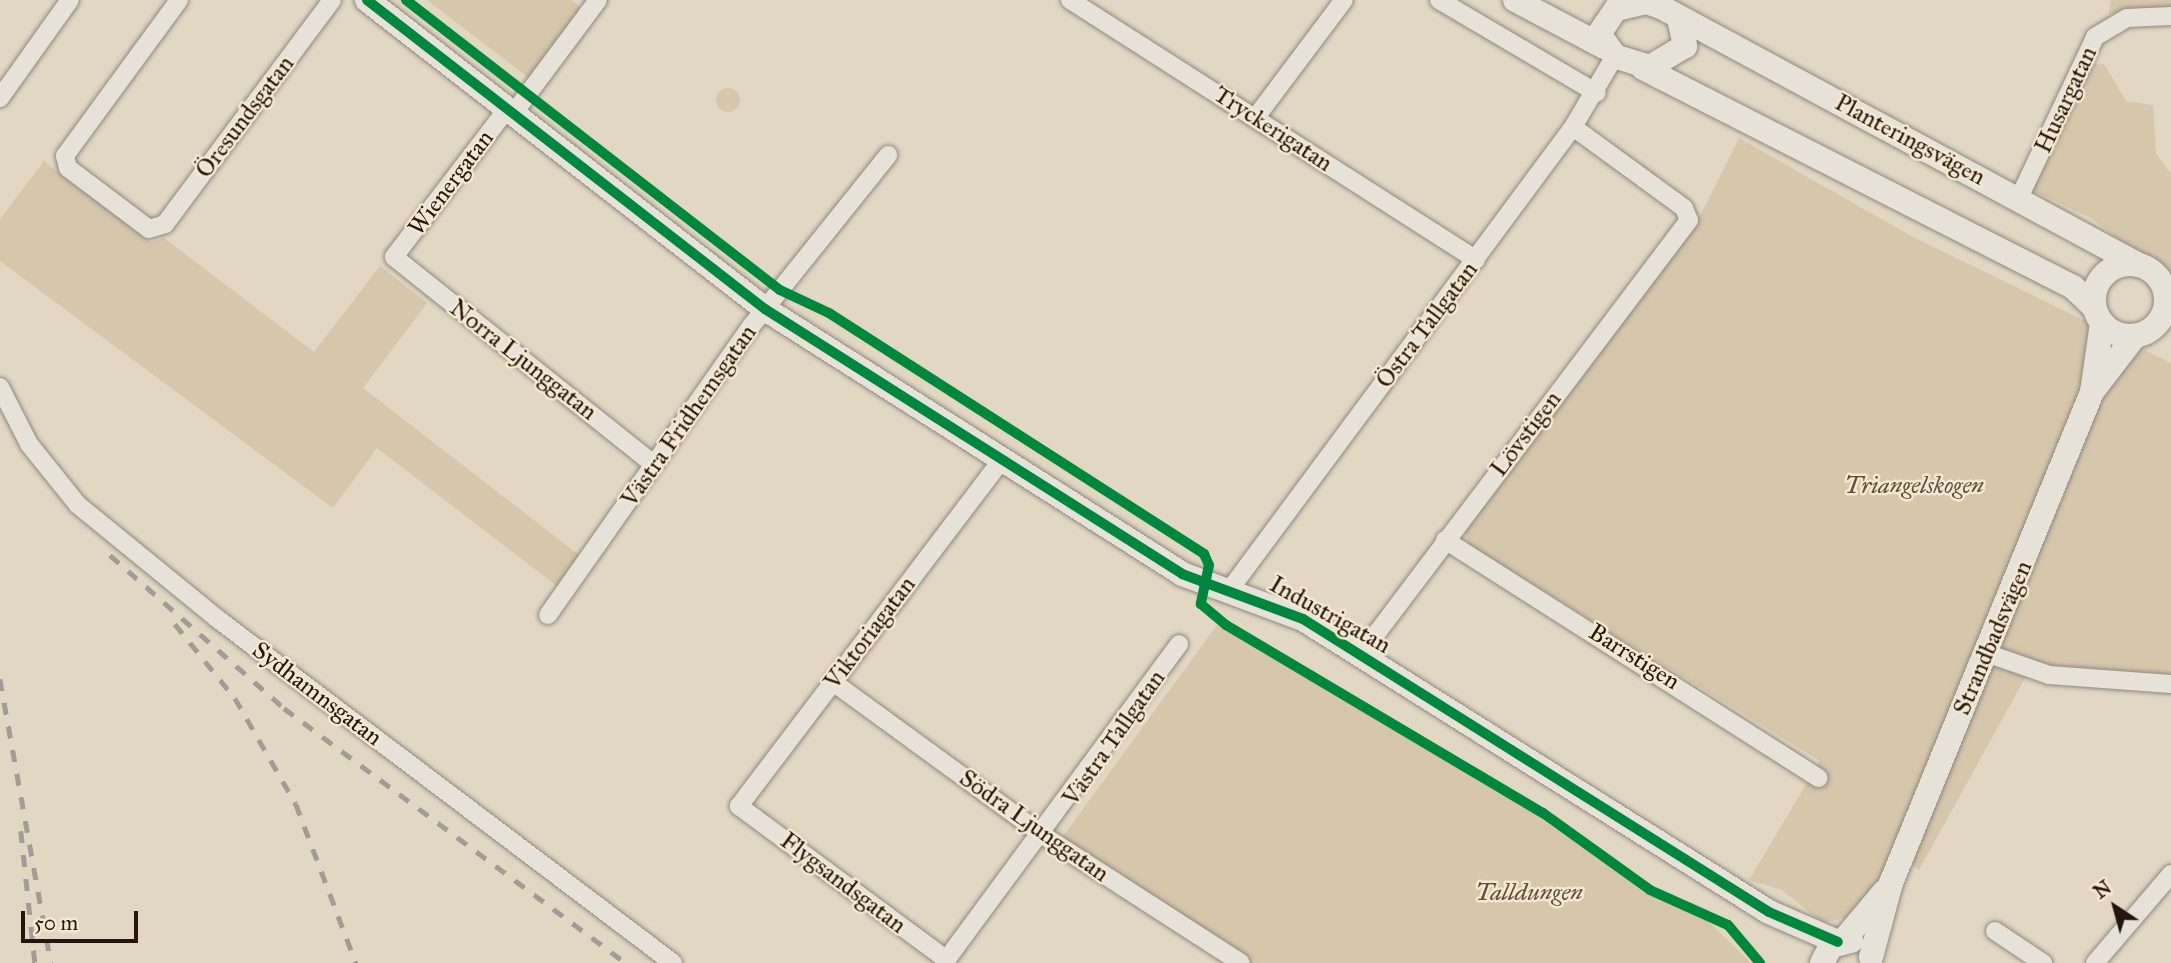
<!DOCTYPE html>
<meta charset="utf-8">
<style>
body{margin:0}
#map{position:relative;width:2171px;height:963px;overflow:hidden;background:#e1d7c3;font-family:"IM FELL Great Primer",serif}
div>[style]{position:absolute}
.green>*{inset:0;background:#d5c6ac}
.round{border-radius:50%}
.roads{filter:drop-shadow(0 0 2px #90887c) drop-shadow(0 0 2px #90887c)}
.street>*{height:18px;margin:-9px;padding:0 9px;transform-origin:9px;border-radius:9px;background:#e7e2d8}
.secondary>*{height:24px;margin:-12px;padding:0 12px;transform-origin:12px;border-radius:12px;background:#e7e2d8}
.secondary>.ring{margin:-12px;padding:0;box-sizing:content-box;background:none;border:24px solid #e7e2d8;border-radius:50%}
.rail>*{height:4.5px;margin-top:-2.25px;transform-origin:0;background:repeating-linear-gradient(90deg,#a29c94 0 12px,transparent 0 24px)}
.cycleway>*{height:10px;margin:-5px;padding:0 5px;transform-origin:5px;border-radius:5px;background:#00873e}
span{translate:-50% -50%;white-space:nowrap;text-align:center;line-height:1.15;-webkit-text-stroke:5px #f4e8d0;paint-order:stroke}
.street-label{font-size:24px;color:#25150d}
.park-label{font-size:24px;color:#5f4e3e;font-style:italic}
.north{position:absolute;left:2080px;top:872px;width:70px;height:70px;-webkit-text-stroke:5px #f4e8d0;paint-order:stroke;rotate:324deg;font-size:19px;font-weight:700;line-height:28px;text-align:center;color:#25150d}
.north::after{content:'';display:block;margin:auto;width:24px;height:32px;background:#25150d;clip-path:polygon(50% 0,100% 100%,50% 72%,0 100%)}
.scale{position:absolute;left:21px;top:911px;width:117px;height:32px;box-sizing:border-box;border:4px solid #25150d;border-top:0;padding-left:9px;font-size:21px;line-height:24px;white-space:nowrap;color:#25150d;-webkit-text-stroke:5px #f4e8d0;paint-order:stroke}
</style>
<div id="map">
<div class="green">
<i style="clip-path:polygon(427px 0,571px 0,583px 9px,529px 78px)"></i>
<i style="clip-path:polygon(2111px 0,2171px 0,2171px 8px,2109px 14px)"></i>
<i style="clip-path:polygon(2091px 64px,2104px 64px,2126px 101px,2153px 105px,2156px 154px,2171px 174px,2171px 278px,2091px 218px,2033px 191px)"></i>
<i class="round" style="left:716px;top:88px;width:24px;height:24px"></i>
<i style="clip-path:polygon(1739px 138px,1911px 236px,2171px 363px,2171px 686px,2124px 690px,2025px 678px,1919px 870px,1909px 862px,1845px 918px,1823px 923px,1782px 890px,1749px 880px,1820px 761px,1469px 545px,1465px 531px,1698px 220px)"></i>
<i style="clip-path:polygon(44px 161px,151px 242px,164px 238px,314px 352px,380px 266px,427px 303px,363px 388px,579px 555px,557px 586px,377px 448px,333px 508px,0 261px,0 219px)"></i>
<i style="clip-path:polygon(1217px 625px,1538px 816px,1648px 895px,1704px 917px,1751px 963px,1252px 963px,1059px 842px)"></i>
</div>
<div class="roads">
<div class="street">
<i style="left:179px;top:0;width:193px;rotate:126.2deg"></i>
<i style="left:65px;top:156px;width:12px;rotate:76deg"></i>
<i style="left:68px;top:168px;width:101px;rotate:37deg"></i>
<i style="left:149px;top:229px;width:17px;rotate:-17deg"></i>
<i style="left:165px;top:224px;width:279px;rotate:-53.3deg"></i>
<i style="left:1070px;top:0;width:482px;rotate:32.6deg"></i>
<i style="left:1439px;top:0;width:183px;rotate:30.5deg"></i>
<i style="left:0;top:98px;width:120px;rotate:-54.5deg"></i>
<i style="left:507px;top:109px;width:186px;rotate:127.4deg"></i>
<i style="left:394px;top:257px;width:329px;rotate:38.6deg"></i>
<i style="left:513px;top:114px;width:142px;rotate:-53.3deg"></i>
<i style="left:1256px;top:117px;width:146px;rotate:-53.1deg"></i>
<i style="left:2019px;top:198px;width:178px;rotate:-64.7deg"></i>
<i style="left:2095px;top:37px;width:37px;rotate:-31deg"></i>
<i style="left:2127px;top:18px;width:44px;rotate:-2.6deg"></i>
<i style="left:0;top:387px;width:64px;rotate:63deg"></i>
<i style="left:29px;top:444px;width:78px;rotate:51.2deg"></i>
<i style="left:78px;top:505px;width:182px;rotate:39.2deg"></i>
<i style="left:219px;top:620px;width:569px;rotate:37.07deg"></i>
<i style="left:1445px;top:540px;width:443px;rotate:32.5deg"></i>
<i style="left:1231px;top:588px;width:574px;rotate:-53.43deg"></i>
<i style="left:1573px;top:127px;width:82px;rotate:-59.4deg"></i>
<i style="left:548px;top:615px;width:355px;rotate:-54.9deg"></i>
<i style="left:752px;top:325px;width:218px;rotate:-51.3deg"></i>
<i style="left:1986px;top:653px;width:67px;rotate:19.2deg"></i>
<i style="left:2049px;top:675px;width:122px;rotate:4.2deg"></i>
<i style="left:1361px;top:654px;width:544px;rotate:-52.92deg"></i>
<i style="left:1689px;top:220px;width:13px;rotate:-113deg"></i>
<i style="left:1684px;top:208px;width:137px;rotate:-143.9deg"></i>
<i style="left:833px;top:682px;width:261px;rotate:36.1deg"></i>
<i style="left:1044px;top:836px;width:234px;rotate:32.8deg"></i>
<i style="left:1995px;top:931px;width:58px;rotate:33.7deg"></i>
<i style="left:947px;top:960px;width:259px;rotate:-143.5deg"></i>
<i style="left:739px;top:806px;width:435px;rotate:-52.8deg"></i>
<i style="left:944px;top:963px;width:396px;rotate:-53.6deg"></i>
<i style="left:2095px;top:963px;width:117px;rotate:-49.5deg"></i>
</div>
<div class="secondary">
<i style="left:367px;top:0;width:504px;rotate:37.83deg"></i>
<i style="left:765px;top:309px;width:494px;rotate:32.4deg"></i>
<i style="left:1182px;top:574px;width:129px;rotate:20.4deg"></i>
<i style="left:1303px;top:619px;width:550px;rotate:32.16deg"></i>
<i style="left:1769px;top:912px;width:75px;rotate:23.5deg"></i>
<i style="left:1515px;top:0;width:101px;rotate:27.8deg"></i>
<i style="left:1679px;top:19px;width:28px;rotate:77deg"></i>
<i style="left:1685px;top:46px;width:41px;rotate:149deg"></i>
<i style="left:1650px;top:67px;width:37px;rotate:-163deg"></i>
<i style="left:1615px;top:56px;width:27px;rotate:-126deg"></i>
<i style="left:1599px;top:34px;width:30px;rotate:-56deg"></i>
<i style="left:1616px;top:9px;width:32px;rotate:-13deg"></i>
<i style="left:1647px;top:2px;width:15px;rotate:20deg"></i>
<i style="left:1661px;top:7px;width:543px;rotate:28.36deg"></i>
<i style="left:1643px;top:68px;width:483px;rotate:27deg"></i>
<i style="left:2073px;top:287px;width:29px;rotate:44deg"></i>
<i class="ring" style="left:2094px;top:264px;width:48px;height:48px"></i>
<i style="left:2092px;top:392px;width:70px;rotate:-81.8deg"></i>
<i style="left:1843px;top:941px;width:64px;rotate:-50.1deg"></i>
<i style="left:1871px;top:957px;width:77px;rotate:-74.9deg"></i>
<i style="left:1891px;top:883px;width:531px;rotate:-67.74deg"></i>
<i style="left:2092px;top:392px;width:71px;rotate:-52.5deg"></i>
<i style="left:1822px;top:963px;width:19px;rotate:-62deg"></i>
<i style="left:1831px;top:946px;width:21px;rotate:-14deg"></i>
</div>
</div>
<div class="rail">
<i style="left:110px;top:555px;width:232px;rotate:41.3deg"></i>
<i style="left:284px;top:708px;width:427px;rotate:36.7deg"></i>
<i style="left:175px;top:624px;width:95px;rotate:51deg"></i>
<i style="left:235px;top:698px;width:122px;rotate:60.1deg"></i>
<i style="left:296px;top:804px;width:170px;rotate:69.3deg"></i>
<i style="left:0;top:679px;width:289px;rotate:79.8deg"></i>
<i style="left:21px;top:831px;width:133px;rotate:83.9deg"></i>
</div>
<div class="cycleway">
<i style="left:367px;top:0;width:504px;rotate:37.83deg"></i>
<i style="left:765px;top:309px;width:494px;rotate:32.4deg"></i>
<i style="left:1182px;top:574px;width:129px;rotate:20.4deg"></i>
<i style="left:1303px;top:619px;width:550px;rotate:32.16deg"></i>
<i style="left:1769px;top:912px;width:75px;rotate:23.5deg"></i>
<i style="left:406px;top:0;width:473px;rotate:37.8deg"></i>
<i style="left:780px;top:290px;width:54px;rotate:25.1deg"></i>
<i style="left:829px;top:313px;width:446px;rotate:32.7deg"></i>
<i style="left:1204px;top:554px;width:12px;rotate:66deg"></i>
<i style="left:1209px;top:565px;width:40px;rotate:102deg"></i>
<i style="left:1201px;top:604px;width:33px;rotate:40deg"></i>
<i style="left:1226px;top:625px;width:369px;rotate:30.7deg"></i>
<i style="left:1543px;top:813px;width:132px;rotate:35.7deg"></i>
<i style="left:1650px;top:890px;width:85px;rotate:24.2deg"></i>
<i style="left:1728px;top:925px;width:50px;rotate:49.9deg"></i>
</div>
<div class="street-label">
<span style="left:2066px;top:100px;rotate:-65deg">Husargatan</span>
<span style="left:245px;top:117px;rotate:-53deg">Öresundsgatan</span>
<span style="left:1273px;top:129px;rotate:33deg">Tryckerigatan</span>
<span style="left:1910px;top:140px;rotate:28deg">Planteringsvägen</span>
<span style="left:451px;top:183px;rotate:-53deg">Wienergatan</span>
<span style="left:1427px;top:325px;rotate:-53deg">Östra Tallgatan</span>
<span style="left:523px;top:360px;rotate:38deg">Norra Ljunggatan</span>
<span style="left:689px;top:416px;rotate:-55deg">Västra Fridhemsgatan</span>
<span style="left:1526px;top:434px;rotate:-53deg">Lövstigen</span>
<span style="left:1330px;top:615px;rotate:29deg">Industrigatan</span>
<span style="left:870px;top:633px;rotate:-53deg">Viktoriagatan</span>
<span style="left:1993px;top:638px;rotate:-67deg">Strandbadsvägen</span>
<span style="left:1634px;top:657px;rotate:32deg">Barrstigen</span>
<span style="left:317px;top:694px;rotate:37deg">Sydhamnsgatan</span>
<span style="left:1114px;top:738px;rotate:-55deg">Västra Tallgatan</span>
<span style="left:1034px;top:826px;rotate:35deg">Södra Ljunggatan</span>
<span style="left:843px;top:883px;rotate:37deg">Flygsandsgatan</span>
</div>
<div class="park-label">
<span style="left:1914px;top:486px">Triangelskogen</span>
<span style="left:1529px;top:893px">Talldungen</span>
</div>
<div class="north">N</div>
<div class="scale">50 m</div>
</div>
